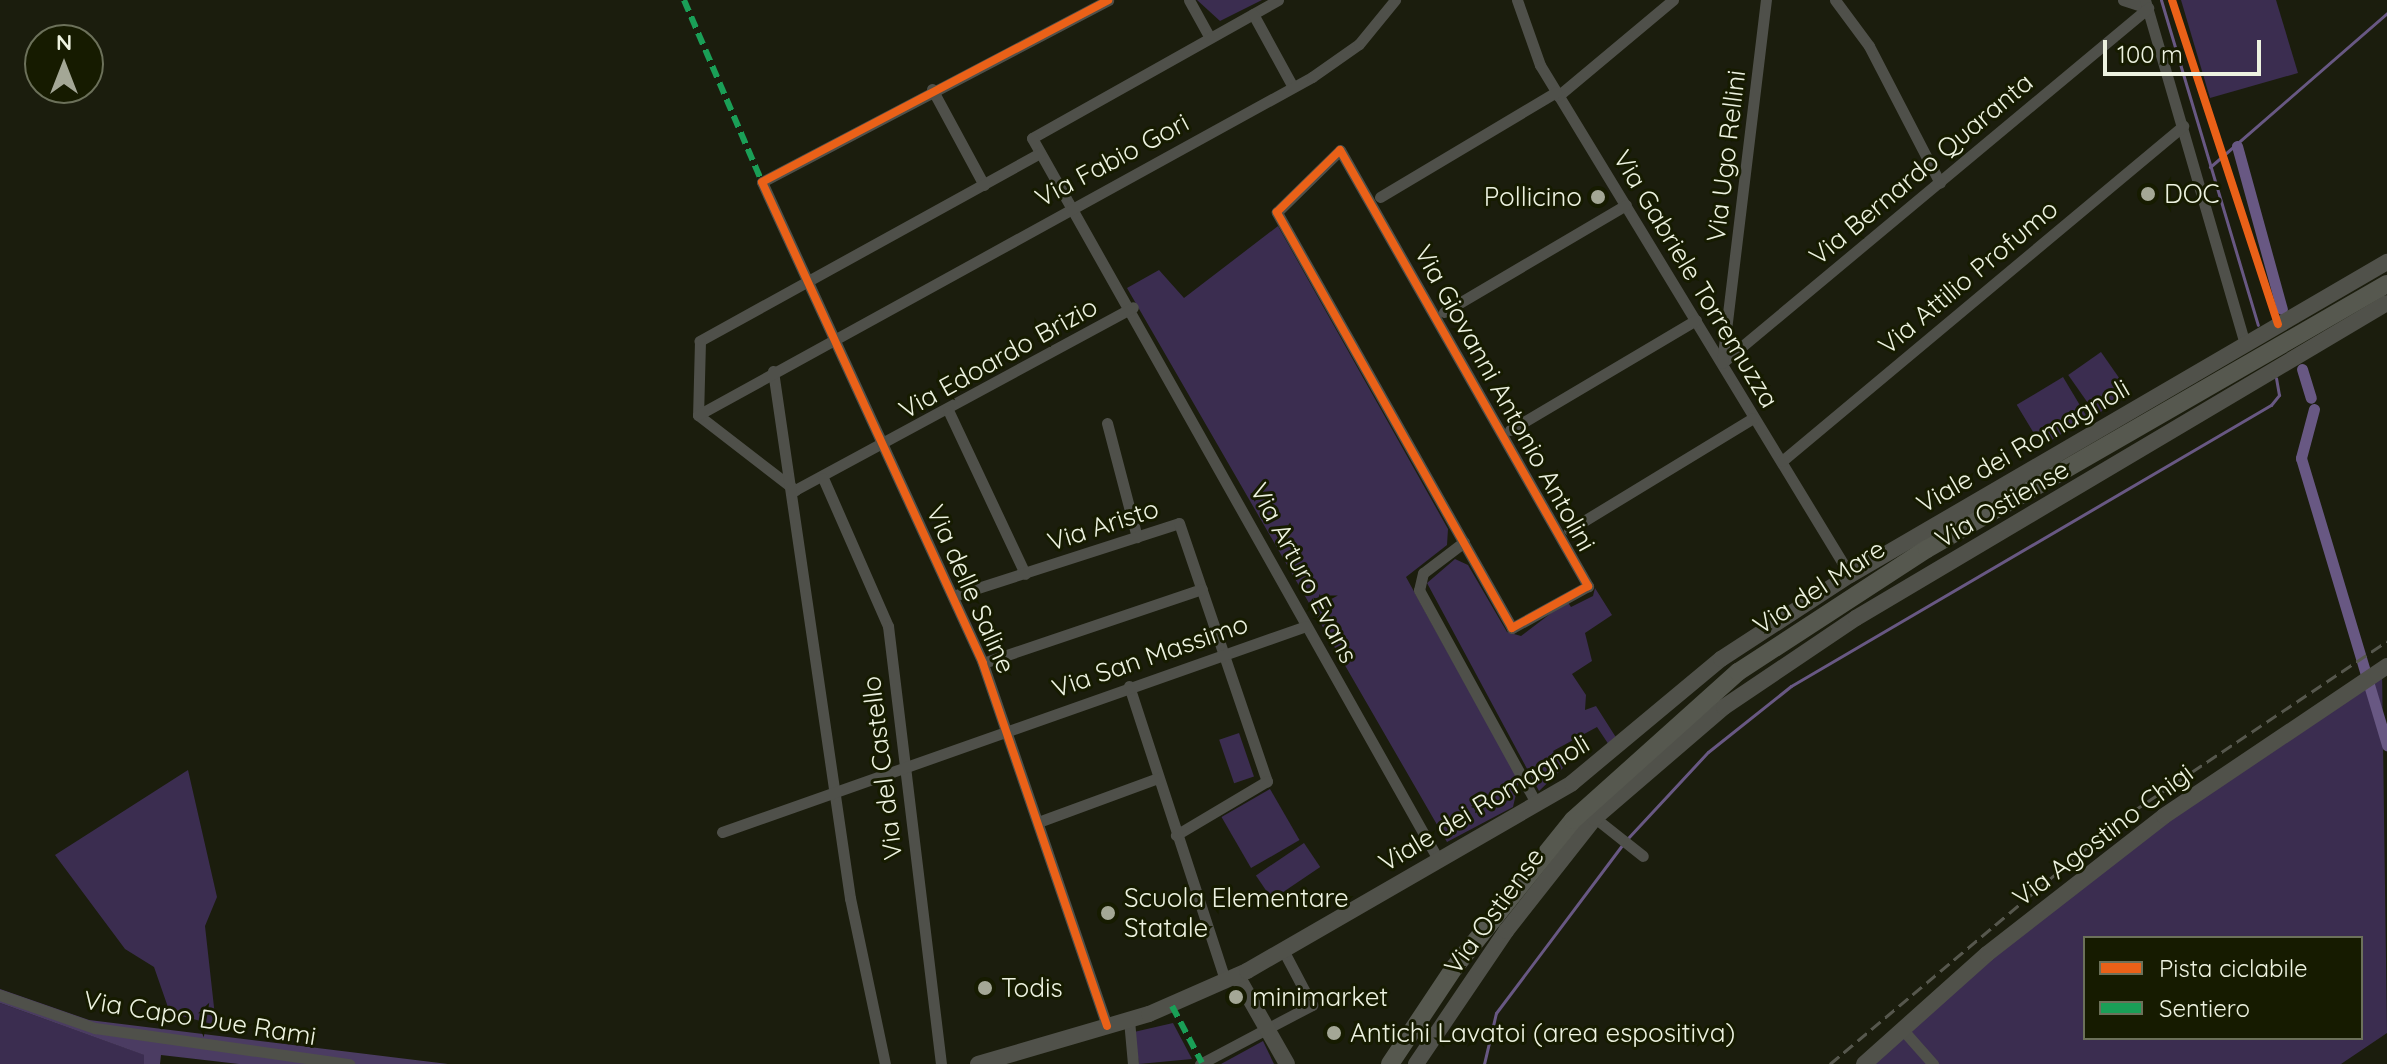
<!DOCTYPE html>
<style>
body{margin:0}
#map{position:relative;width:2387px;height:1064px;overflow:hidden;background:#1b1d0d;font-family:Quicksand,sans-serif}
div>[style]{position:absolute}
.green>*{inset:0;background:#3b2d50;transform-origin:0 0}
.forest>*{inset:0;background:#4b3c62}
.stream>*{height:3px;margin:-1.5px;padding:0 1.5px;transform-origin:1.5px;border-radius:1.5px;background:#685883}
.canal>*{height:11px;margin:-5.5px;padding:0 5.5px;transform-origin:5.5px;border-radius:5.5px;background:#685883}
.street>*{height:11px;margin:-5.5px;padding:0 5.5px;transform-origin:5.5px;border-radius:5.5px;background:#4f504a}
.secondary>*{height:16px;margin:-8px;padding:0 8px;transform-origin:8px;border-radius:8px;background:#50514a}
.primary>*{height:18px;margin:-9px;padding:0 9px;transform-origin:9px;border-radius:9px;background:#56584f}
.rail>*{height:3px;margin-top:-1.5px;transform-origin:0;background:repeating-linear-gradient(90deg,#56574d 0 12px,transparent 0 18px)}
.quiet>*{height:6px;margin-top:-3px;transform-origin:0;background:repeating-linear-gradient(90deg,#1a9f57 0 12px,transparent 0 18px)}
.cycleway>*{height:8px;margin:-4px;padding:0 4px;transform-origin:4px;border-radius:4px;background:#ea6118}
.dots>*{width:22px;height:22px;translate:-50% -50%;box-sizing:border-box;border:4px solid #161b00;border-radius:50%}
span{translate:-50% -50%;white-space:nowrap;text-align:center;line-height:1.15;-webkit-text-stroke:6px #161b00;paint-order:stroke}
.street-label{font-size:26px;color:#edf2e0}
.poi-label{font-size:26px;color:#edf2e0}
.left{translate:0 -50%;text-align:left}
.right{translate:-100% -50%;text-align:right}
.legend{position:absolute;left:2083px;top:936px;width:280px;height:104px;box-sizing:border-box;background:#161b00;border:2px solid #6c715a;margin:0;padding:10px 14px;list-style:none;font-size:24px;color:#edf2e0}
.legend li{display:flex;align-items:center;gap:16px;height:40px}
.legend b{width:40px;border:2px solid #6c715a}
.north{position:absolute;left:24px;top:24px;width:80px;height:80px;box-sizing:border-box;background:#161b00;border:2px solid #6c715a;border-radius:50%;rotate:0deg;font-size:22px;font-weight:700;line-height:32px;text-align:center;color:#edf2e0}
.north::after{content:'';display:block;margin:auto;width:28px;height:36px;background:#a4a796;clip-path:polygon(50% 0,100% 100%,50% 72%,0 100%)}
.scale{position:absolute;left:2103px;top:40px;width:158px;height:36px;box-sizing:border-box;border:4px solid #edf2e0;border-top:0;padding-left:10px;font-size:24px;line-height:28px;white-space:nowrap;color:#edf2e0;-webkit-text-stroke:6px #161b00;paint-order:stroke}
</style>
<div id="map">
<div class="green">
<i style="clip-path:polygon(1197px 0,1262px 0,1220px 21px)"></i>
<i style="clip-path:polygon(2181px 0,2276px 0,2298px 73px,2210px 98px)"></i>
<i style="clip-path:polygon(1278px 226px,1448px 529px,1447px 545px,1406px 577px,1519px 781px,1513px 807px,1447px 842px,1127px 288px,1159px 270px,1184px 298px)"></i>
<i style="left:2101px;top:352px;width:49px;height:40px;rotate:55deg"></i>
<i style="left:2063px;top:377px;width:48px;height:54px;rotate:59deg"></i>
<i style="clip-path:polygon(1455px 559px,1468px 565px,1507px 632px,1521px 636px,1567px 601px,1571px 607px,1593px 596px,1595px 588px,1612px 615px,1585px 633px,1592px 661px,1572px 674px,1586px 695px,1585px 710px,1596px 706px,1617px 739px,1609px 745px,1597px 727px,1553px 751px,1563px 768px,1539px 791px,1427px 583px)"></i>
<i style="clip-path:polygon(evenodd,2382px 669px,2387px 1033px,2341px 1064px,1864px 1064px,2070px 888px,2382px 669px,2085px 938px,2361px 938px,2361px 1038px,2085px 1038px,2085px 938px)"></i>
<i style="left:1239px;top:733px;width:46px;height:21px;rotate:71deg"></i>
<i style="clip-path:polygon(188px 770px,217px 897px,205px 926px,216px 1025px,170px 1013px,154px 967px,125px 949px,55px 855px)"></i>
<i style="left:1270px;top:789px;width:59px;height:56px;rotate:60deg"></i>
<i style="left:1304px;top:843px;width:29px;height:58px;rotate:56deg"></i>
<i style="clip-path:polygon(0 1003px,145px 1055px,144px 1064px,0 1064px)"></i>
<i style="clip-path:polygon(1173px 1023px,1192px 1059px,1139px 1064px,1134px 1032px)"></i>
<i style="clip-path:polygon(1263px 1041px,1274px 1064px,1221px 1064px)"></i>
</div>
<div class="forest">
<i style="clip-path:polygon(0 989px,89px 1020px,448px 1064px,239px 1064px,161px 1055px,160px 1064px,144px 1064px,144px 1055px,0 1003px)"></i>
</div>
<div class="stream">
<i style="left:2161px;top:0;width:339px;rotate:73.4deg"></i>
<i style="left:2210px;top:167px;width:235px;rotate:-41deg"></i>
<i style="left:1628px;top:838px;width:117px;rotate:-47.1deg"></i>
<i style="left:1708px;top:752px;width:106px;rotate:-38.5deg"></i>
<i style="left:1791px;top:686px;width:556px;rotate:-30.35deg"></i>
<i style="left:2271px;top:405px;width:13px;rotate:-51deg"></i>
<i style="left:2279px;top:395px;width:17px;rotate:-100deg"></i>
<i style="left:1484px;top:1064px;width:52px;rotate:-76.8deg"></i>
<i style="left:1496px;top:1013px;width:211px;rotate:-53.1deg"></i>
</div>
<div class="canal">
<i style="left:2237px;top:146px;width:169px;rotate:74.6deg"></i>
<i style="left:2302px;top:369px;width:30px;rotate:73deg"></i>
<i style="left:2314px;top:409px;width:51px;rotate:104.9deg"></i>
<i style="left:2301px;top:458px;width:300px;rotate:73.3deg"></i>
</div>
<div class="street">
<i style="left:1189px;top:0;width:43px;rotate:61.1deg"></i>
<i style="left:1278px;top:0;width:282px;rotate:150.7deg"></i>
<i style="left:1032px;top:138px;width:827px;rotate:60.62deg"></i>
<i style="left:1517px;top:0;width:69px;rotate:70.5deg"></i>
<i style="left:1540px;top:65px;width:597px;rotate:58.71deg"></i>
<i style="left:1835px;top:0;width:57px;rotate:53.5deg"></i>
<i style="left:1869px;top:46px;width:154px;rotate:62.6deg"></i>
<i style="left:2123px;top:0;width:26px;rotate:18deg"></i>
<i style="left:2145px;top:0;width:358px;rotate:73.8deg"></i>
<i style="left:1253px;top:14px;width:83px;rotate:61.3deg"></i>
<i style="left:932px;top:89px;width:109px;rotate:61.6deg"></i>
<i style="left:1558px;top:96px;width:150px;rotate:-39.9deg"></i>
<i style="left:1340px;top:150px;width:502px;rotate:60.37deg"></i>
<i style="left:1588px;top:586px;width:87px;rotate:151.1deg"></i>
<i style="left:1512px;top:628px;width:478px;rotate:-119.5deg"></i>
<i style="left:1277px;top:212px;width:88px;rotate:-44.5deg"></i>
<i style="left:1040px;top:153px;width:389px;rotate:151.1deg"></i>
<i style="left:700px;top:341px;width:74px;rotate:91.5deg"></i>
<i style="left:698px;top:415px;width:123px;rotate:37.7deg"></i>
<i style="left:795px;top:490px;width:384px;rotate:-28.4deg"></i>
<i style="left:1380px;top:197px;width:205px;rotate:-30.8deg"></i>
<i style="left:1444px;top:312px;width:211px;rotate:-30.5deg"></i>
<i style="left:1722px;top:363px;width:555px;rotate:-39.81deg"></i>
<i style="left:1722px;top:363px;width:366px;rotate:-83.1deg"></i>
<i style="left:773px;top:371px;width:533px;rotate:81.69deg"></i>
<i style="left:850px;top:898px;width:170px;rotate:78.1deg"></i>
<i style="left:948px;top:410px;width:181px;rotate:64.8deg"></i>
<i style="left:698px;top:415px;width:701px;rotate:-28.83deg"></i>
<i style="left:1312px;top:77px;width:57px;rotate:-35.1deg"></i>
<i style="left:1359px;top:44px;width:57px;rotate:-50.7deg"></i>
<i style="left:1107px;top:423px;width:118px;rotate:75.3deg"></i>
<i style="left:1510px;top:430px;width:216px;rotate:-30.6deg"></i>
<i style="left:1782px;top:461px;width:523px;rotate:-39.88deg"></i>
<i style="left:823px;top:478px;width:162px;rotate:66.3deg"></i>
<i style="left:888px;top:626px;width:441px;rotate:83.1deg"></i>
<i style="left:1569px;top:530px;width:215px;rotate:-31.3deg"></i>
<i style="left:1464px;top:542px;width:51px;rotate:142.9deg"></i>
<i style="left:1423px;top:573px;width:17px;rotate:103deg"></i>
<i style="left:1419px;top:590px;width:243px;rotate:61.2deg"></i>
<i style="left:953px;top:596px;width:237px;rotate:-17.9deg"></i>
<i style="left:1179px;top:523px;width:273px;rotate:71.2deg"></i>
<i style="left:1267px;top:781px;width:106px;rotate:149.3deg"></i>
<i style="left:983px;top:663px;width:231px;rotate:-18.7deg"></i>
<i style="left:1129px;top:686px;width:311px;rotate:71.9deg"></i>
<i style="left:1595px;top:818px;width:61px;rotate:38.4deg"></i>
<i style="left:1041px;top:821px;width:125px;rotate:-20.2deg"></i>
<i style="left:722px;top:832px;width:619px;rotate:-19.43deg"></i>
<i style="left:0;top:995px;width:101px;rotate:19.2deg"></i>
<i style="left:95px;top:1028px;width:257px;rotate:8.1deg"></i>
<i style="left:1129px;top:1020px;width:44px;rotate:84.8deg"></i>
<i style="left:1107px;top:1026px;width:384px;rotate:-108.9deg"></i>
<i style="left:983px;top:663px;width:529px;rotate:-114.68deg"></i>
<i style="left:762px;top:182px;width:391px;rotate:-27.7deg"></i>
<i style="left:1902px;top:1029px;width:47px;rotate:48.5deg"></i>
<i style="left:1200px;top:1064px;width:127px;rotate:-27.8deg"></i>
<i style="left:1312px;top:1005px;width:62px;rotate:-117.8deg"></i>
</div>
<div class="secondary">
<i style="left:1237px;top:976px;width:101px;rotate:60.4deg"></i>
<i style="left:978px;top:1064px;width:178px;rotate:-16.3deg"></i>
<i style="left:1149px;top:1014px;width:107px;rotate:-23.7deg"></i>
<i style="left:1247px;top:971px;width:375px;rotate:-30deg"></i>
<i style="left:1572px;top:783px;width:194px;rotate:-39.8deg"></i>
<i style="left:1721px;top:659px;width:154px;rotate:-33.1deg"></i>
<i style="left:1850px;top:575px;width:622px;rotate:-30.24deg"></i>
<i style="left:1416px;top:1064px;width:161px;rotate:-55.9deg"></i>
<i style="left:1506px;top:931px;width:144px;rotate:-51.8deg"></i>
<i style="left:1595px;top:818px;width:170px;rotate:-40.7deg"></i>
<i style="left:1724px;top:707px;width:159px;rotate:-34deg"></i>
<i style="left:1856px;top:618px;width:617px;rotate:-30.68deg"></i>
<i style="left:1864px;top:1064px;width:165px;rotate:-41.8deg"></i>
<i style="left:1987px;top:954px;width:224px;rotate:-37.9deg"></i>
<i style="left:2164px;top:816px;width:269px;rotate:-33.9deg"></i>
</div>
<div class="primary">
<i style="left:1390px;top:1064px;width:115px;rotate:-56.3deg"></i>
<i style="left:1454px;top:968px;width:190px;rotate:-51.2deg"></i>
<i style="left:1573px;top:820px;width:222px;rotate:-41.9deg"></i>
<i style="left:1738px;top:672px;width:225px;rotate:-33.1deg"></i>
<i style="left:1927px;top:549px;width:531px;rotate:-29.95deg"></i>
</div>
<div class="rail">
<i style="left:1830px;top:1064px;width:375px;rotate:-40.1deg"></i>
<i style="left:2117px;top:822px;width:325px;rotate:-33.8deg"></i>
</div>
<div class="quiet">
<i style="left:684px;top:0;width:198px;rotate:66.8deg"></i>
<i style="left:1172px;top:1006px;width:64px;rotate:62.2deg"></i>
</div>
<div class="cycleway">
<i style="left:2172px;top:0;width:341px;rotate:71.9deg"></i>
<i style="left:1340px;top:150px;width:502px;rotate:60.37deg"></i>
<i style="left:1588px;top:586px;width:87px;rotate:151.1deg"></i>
<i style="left:1512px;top:628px;width:478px;rotate:-119.5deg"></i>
<i style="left:1277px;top:212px;width:88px;rotate:-44.5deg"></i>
<i style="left:1107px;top:1026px;width:384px;rotate:-108.9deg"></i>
<i style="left:983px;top:663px;width:529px;rotate:-114.68deg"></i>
<i style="left:762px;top:182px;width:391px;rotate:-27.7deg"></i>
</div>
<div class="dots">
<i style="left:2148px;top:194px;background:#a4a796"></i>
<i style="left:1598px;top:197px;background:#a4a796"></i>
<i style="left:1108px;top:913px;background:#a4a796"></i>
<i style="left:985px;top:988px;background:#a4a796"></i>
<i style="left:1236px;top:997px;background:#a4a796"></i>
<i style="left:1334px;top:1033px;background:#a4a796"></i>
</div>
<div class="street-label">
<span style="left:1726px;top:156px;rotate:-83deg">Via Ugo Rellini</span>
<span style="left:1112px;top:160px;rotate:-28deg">Via Fabio Gori</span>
<span style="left:1921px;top:169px;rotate:-40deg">Via Bernardo Quaranta</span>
<span style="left:1968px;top:277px;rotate:-40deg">Via Attilio Profumo</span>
<span style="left:1696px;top:279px;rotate:59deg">Via Gabriele Torremuzza</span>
<span style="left:998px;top:358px;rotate:-29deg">Via Edoardo Brizio</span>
<span style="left:1505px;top:398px;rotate:61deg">Via Giovanni Antonio Antolini</span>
<span style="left:2023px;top:446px;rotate:-30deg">Viale dei Romagnoli</span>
<span style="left:2002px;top:504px;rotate:-30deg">Via Ostiense</span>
<span style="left:1103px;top:525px;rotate:-18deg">Via Aristo</span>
<span style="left:1304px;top:573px;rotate:62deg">Via Arturo Evans</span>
<span style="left:1819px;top:587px;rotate:-33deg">Via del Mare</span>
<span style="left:971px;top:589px;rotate:66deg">Via delle Saline</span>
<span style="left:1150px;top:656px;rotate:-19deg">Via San Massimo</span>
<span style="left:882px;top:768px;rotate:-97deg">Via del Castello</span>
<span style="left:1484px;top:803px;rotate:-31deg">Viale dei Romagnoli</span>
<span style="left:2103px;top:835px;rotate:-37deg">Via Agostino Chigi</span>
<span style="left:1494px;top:911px;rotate:-54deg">Via Ostiense</span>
<span style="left:200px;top:1018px;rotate:9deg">Via Capo Due Rami</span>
</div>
<div class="poi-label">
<span class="left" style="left:2164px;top:194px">DOC</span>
<span class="right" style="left:1582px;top:197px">Pollicino</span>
<span class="left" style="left:1124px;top:913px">Scuola Elementare<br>Statale</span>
<span class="left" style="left:1001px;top:988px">Todis</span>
<span class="left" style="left:1252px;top:997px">minimarket</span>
<span class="left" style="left:1350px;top:1033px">Antichi Lavatoi (area espositiva)</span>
</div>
<ul class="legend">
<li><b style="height:10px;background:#ea6118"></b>Pista ciclabile</li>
<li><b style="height:10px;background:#1a9f57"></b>Sentiero</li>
</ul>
<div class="north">N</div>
<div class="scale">100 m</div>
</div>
